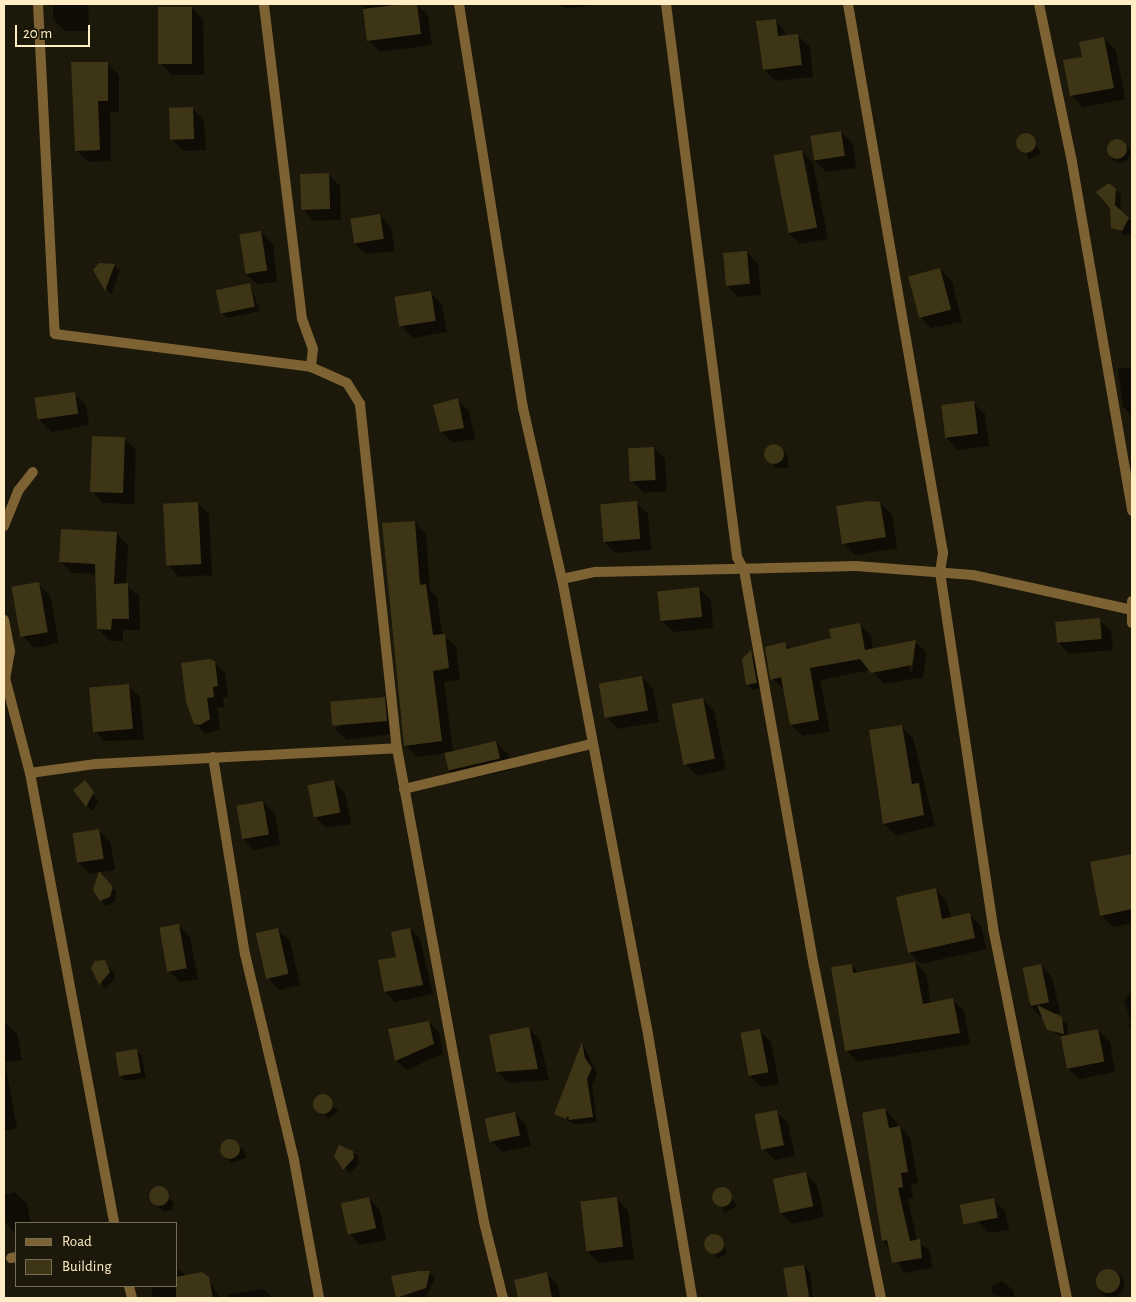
<!DOCTYPE html>
<style>
body{margin:0}
#map{position:relative;width:1136px;height:1302px;overflow:hidden;background:#1c180a;font-family:"Alegreya Sans",sans-serif}
div>[style]{position:absolute}
.shadow>*{inset:0;background:#0007}
.round{border-radius:50%}
.building>*{inset:0;background:#3e3516;transform-origin:0 0}
.street>*{height:10px;margin:-5px;padding:0 5px;transform-origin:5px;border-radius:5px;background:#7d6233}
span{translate:-50% -50%;white-space:nowrap;text-align:center;line-height:1.15;-webkit-text-stroke:4px #1c180a;paint-order:stroke}
.frame{position:absolute;inset:0;border:5px solid #ffeec5;pointer-events:none}
.legend{position:absolute;left:15px;top:1222px;width:162px;height:65px;box-sizing:border-box;background:#1c180a;border:1px solid #776e55;margin:0;padding:6px 9px;list-style:none;font-size:15px;color:#ffeec5}
.legend li{display:flex;align-items:center;gap:10px;height:25px}
.legend b{width:25px;border:1px solid #776e55}
.scale{position:absolute;left:15px;top:25px;width:75px;height:22px;box-sizing:border-box;border:2px solid #ffeec5;border-top:0;padding-left:6px;font-size:15px;line-height:18px;white-space:nowrap;color:#ffeec5;-webkit-text-stroke:4px #1c180a;paint-order:stroke}
</style>
<div id="map">
<div class="shadow">
<i style="clip-path:polygon(53px 4px,88px 4px,89px 31px,65px 31px,53px 19px)"></i>
<i style="clip-path:polygon(363px 4px,416px 4px,428px 15px,432px 45px,380px 52px,369px 41px)"></i>
<i style="clip-path:polygon(560px 4px,593px 4px,593px 5px,566px 9px)"></i>
<i style="clip-path:polygon(192px 8px,203px 20px,204px 75px,172px 75px,161px 64px)"></i>
<i style="clip-path:polygon(776px 20px,788px 37px,798px 36px,810px 47px,813px 77px,775px 81px,764px 69px)"></i>
<i style="clip-path:polygon(1104px 39px,1116px 50px,1125px 99px,1083px 107px,1071px 95px,1083px 58px)"></i>
<i style="clip-path:polygon(107px 64px,119px 75px,119px 112px,110px 112px,111px 161px,88px 162px,76px 150px)"></i>
<i style="clip-path:polygon(192px 108px,204px 120px,206px 150px,184px 151px,172px 140px)"></i>
<i style="clip-path:polygon(841px 132px,853px 144px,856px 168px,826px 172px,814px 160px,811px 136px)"></i>
<i style="clip-path:polygon(1030px 135px,1041px 153px,1029px 160px,1019px 139px)"></i>
<i class="round" style="left:1110px;top:143px;width:20px;height:20px"></i>
<i style="clip-path:polygon(802px 151px,813px 163px,828px 239px,800px 244px,789px 233px)"></i>
<i style="clip-path:polygon(328px 174px,340px 186px,341px 220px,314px 221px,303px 209px)"></i>
<i style="clip-path:polygon(1115px 189px,1121px 195px,1120px 211px,1132px 222px,1132px 234px,1125px 236px,1111px 222px)"></i>
<i style="clip-path:polygon(380px 216px,391px 227px,395px 251px,366px 254px,354px 243px)"></i>
<i style="clip-path:polygon(261px 232px,273px 244px,277px 282px,257px 284px,245px 273px)"></i>
<i style="clip-path:polygon(747px 252px,758px 264px,761px 295px,739px 297px,727px 286px)"></i>
<i style="clip-path:polygon(114px 265px,120px 270px,111px 295px,94px 271px)"></i>
<i style="clip-path:polygon(940px 269px,952px 281px,962px 322px,931px 328px,920px 317px)"></i>
<i style="clip-path:polygon(250px 285px,260px 311px,227px 318px,221px 312px)"></i>
<i style="clip-path:polygon(430px 292px,442px 304px,447px 332px,413px 338px,402px 327px,396px 298px)"></i>
<i style="clip-path:polygon(1132px 367px,1132px 416px,1123px 407px,1118px 369px)"></i>
<i style="clip-path:polygon(74px 394px,86px 405px,89px 425px,51px 432px,40px 420px,36px 400px)"></i>
<i style="clip-path:polygon(458px 400px,469px 411px,475px 439px,453px 443px,441px 431px)"></i>
<i style="clip-path:polygon(973px 403px,985px 414px,989px 446px,958px 450px,947px 438px)"></i>
<i style="clip-path:polygon(124px 438px,136px 450px,134px 504px,103px 503px,92px 491px)"></i>
<i style="clip-path:polygon(778px 445px,788px 456px,788px 468px,776px 468px,765px 452px)"></i>
<i style="clip-path:polygon(654px 448px,665px 459px,667px 491px,644px 493px,632px 481px)"></i>
<i style="clip-path:polygon(198px 503px,209px 514px,212px 575px,179px 577px,168px 565px)"></i>
<i style="clip-path:polygon(636px 503px,648px 514px,651px 550px,615px 553px,604px 542px)"></i>
<i style="clip-path:polygon(880px 503px,892px 515px,897px 548px,855px 555px,844px 544px)"></i>
<i style="clip-path:polygon(415px 522px,426px 534px,430px 590px,437px 597px,442px 635px,456px 646px,460px 680px,444px 682px,453px 751px,496px 742px,508px 754px,511px 770px,460px 781px,448px 770px,445px 753px,417px 757px,405px 745px)"></i>
<i style="clip-path:polygon(117px 534px,128px 545px,126px 585px,139px 596px,140px 630px,123px 630px,123px 641px,110px 641px,98px 629px,96px 574px,72px 573px,60px 561px)"></i>
<i style="clip-path:polygon(38px 584px,50px 595px,59px 643px,34px 648px,23px 636px)"></i>
<i style="clip-path:polygon(699px 589px,711px 600px,713px 628px,673px 632px,661px 620px)"></i>
<i style="clip-path:polygon(1099px 620px,1111px 631px,1113px 650px,1069px 654px,1058px 642px)"></i>
<i style="clip-path:polygon(evenodd,859px 624px,871px 636px,873px 650px,916px 642px,927px 653px,923px 677px,884px 684px,871px 670px,820px 680px,830px 731px,803px 736px,791px 725px,785px 690px,772px 679px,785px 644px,791px 649px,832px 639px,859px 624px,912px 654px,915px 654px,912px 672px,909px 671px,912px 654px)"></i>
<i style="clip-path:polygon(749px 652px,754px 657px,762px 688px,753px 690px,747px 684px)"></i>
<i style="clip-path:polygon(214px 662px,225px 673px,228px 697px,223px 697px,224px 707px,217px 708px,220px 729px,205px 734px,195px 723px)"></i>
<i style="clip-path:polygon(642px 677px,653px 689px,659px 722px,618px 729px,606px 717px)"></i>
<i style="clip-path:polygon(128px 686px,140px 697px,144px 740px,104px 741px,93px 729px)"></i>
<i style="clip-path:polygon(384px 698px,396px 710px,398px 733px,347px 740px,335px 729px)"></i>
<i style="clip-path:polygon(702px 699px,714px 711px,726px 770px,697px 776px,685px 764px)"></i>
<i style="clip-path:polygon(901px 726px,913px 738px,935px 826px,896px 835px,884px 824px)"></i>
<i style="clip-path:polygon(333px 781px,345px 793px,351px 824px,327px 828px,315px 817px)"></i>
<i style="clip-path:polygon(85px 782px,98px 802px,92px 811px,75px 791px)"></i>
<i style="clip-path:polygon(263px 802px,275px 814px,280px 845px,254px 850px,242px 838px)"></i>
<i style="clip-path:polygon(98px 830px,110px 842px,115px 870px,90px 874px,78px 863px,73px 834px)"></i>
<i style="clip-path:polygon(1126px 856px,1132px 863px,1132px 923px,1113px 927px,1101px 915px)"></i>
<i style="clip-path:polygon(100px 873px,116px 890px,115px 902px,106px 906px,101px 900px)"></i>
<i style="clip-path:polygon(935px 889px,947px 901px,951px 918px,969px 914px,981px 926px,986px 949px,921px 964px,909px 952px)"></i>
<i style="clip-path:polygon(178px 925px,190px 937px,198px 979px,180px 982px,169px 971px)"></i>
<i style="clip-path:polygon(410px 929px,420px 939px,433px 994px,395px 1002px,385px 991px)"></i>
<i style="clip-path:polygon(278px 930px,290px 941px,300px 985px,279px 990px,268px 978px)"></i>
<i style="clip-path:polygon(99px 962px,113px 971px,115px 978px,105px 989px,93px 965px)"></i>
<i style="clip-path:polygon(915px 963px,926px 974px,931px 1004px,953px 1000px,964px 1011px,970px 1044px,858px 1062px,846px 1050px,851px 965px,859px 973px)"></i>
<i style="clip-path:polygon(1041px 965px,1052px 977px,1060px 1013px,1054px 1014px,1067px 1024px,1068px 1036px,1098px 1030px,1110px 1042px,1115px 1072px,1079px 1079px,1068px 1068px,1062px 1037px,1049px 1030px,1047px 1016px,1041px 1017px,1029px 1005px)"></i>
<i style="clip-path:polygon(1132px 992px,1132px 1025px,1124px 1000px)"></i>
<i style="clip-path:polygon(5px 1022px,17px 1034px,22px 1060px,5px 1063px,17px 1128px,4px 1131px)"></i>
<i style="clip-path:polygon(429px 1022px,439px 1032px,443px 1054px,406px 1070px,396px 1060px)"></i>
<i style="clip-path:polygon(1127px 1023px,1132px 1025px,1132px 1031px)"></i>
<i style="clip-path:polygon(529px 1029px,540px 1040px,549px 1080px,509px 1083px,498px 1072px)"></i>
<i style="clip-path:polygon(759px 1030px,771px 1042px,779px 1084px,761px 1087px,749px 1075px)"></i>
<i style="clip-path:polygon(583px 1044px,597px 1074px,592px 1085px,597px 1122px,576px 1125px,555px 1113px)"></i>
<i style="clip-path:polygon(136px 1050px,142px 1056px,146px 1078px,126px 1081px,120px 1076px)"></i>
<i style="clip-path:polygon(322px 1096px,338px 1111px,329px 1119px,315px 1105px,315px 1098px)"></i>
<i style="clip-path:polygon(885px 1109px,910px 1138px,918px 1183px,911px 1184px,913px 1198px,908px 1199px,917px 1241px,930px 1251px,932px 1268px,904px 1273px,883px 1240px)"></i>
<i style="clip-path:polygon(776px 1112px,788px 1123px,795px 1156px,775px 1160px,763px 1148px)"></i>
<i style="clip-path:polygon(515px 1113px,526px 1125px,531px 1146px,502px 1152px,491px 1140px)"></i>
<i style="clip-path:polygon(231px 1140px,244px 1150px,246px 1158px,231px 1163px,226px 1157px,224px 1143px)"></i>
<i style="clip-path:polygon(340px 1146px,357px 1155px,359px 1164px,349px 1174px,337px 1150px)"></i>
<i style="clip-path:polygon(806px 1174px,817px 1185px,824px 1217px,793px 1224px,781px 1213px,774px 1181px)"></i>
<i style="clip-path:polygon(157px 1186px,174px 1203px,171px 1211px,163px 1211px,148px 1198px)"></i>
<i style="clip-path:polygon(724px 1188px,737px 1206px,725px 1213px,715px 1192px)"></i>
<i style="clip-path:polygon(15px 1192px,27px 1204px,31px 1223px,16px 1223px,16px 1235px,4px 1220px,4px 1195px)"></i>
<i style="clip-path:polygon(369px 1198px,380px 1210px,386px 1240px,360px 1245px,348px 1233px)"></i>
<i style="clip-path:polygon(616px 1198px,628px 1210px,634px 1259px,599px 1263px,587px 1251px)"></i>
<i style="clip-path:polygon(993px 1199px,1005px 1211px,1009px 1230px,989px 1233px,978px 1222px)"></i>
<i style="clip-path:polygon(716px 1235px,728px 1253px,717px 1258px,705px 1243px)"></i>
<i style="clip-path:polygon(804px 1266px,810px 1272px,813px 1298px,789px 1298px,784px 1269px)"></i>
<i style="clip-path:polygon(178px 1268px,187px 1277px,205px 1275px,220px 1298px,153px 1298px,151px 1286px,176px 1286px)"></i>
<i class="round" style="left:1098px;top:1271px;width:26px;height:26px"></i>
<i style="clip-path:polygon(430px 1273px,435px 1278px,426px 1298px,397px 1298px,392px 1277px)"></i>
<i style="clip-path:polygon(546px 1274px,558px 1285px,560px 1298px,518px 1298px,515px 1281px)"></i>
<i style="clip-path:polygon(1002px 1281px,1014px 1291px,1014px 1298px,993px 1295px,991px 1286px)"></i>
<i style="clip-path:polygon(263px 1289px,273px 1298px,229px 1298px,228px 1294px)"></i>
</div>
<div class="building">
<i style="clip-path:polygon(403px 4px,417px 4px,421px 34px,367px 41px,363px 9px)"></i>
<i style="left:158px;top:7px;width:34px;height:57px"></i>
<i style="clip-path:polygon(776px 19px,778px 36px,798px 34px,802px 65px,763px 70px,756px 21px)"></i>
<i style="clip-path:polygon(1104px 37px,1114px 88px,1070px 96px,1063px 60px,1082px 57px,1079px 42px)"></i>
<i style="clip-path:polygon(71px 62px,108px 62px,108px 101px,98px 101px,100px 150px,75px 151px)"></i>
<i style="left:193px;top:107px;width:32px;height:24px;rotate:88deg"></i>
<i style="left:841px;top:131px;width:25px;height:31px;rotate:81deg"></i>
<i class="round" style="left:1016px;top:133px;width:20px;height:20px"></i>
<i class="round" style="left:1107px;top:139px;width:20px;height:20px"></i>
<i style="left:802px;top:150px;width:79px;height:29px;rotate:79deg"></i>
<i style="left:329px;top:173px;width:36px;height:29px;rotate:88deg"></i>
<i style="clip-path:polygon(1109px 183px,1116px 189px,1115px 205px,1129px 218px,1122px 231px,1111px 228px,1110px 208px,1096px 192px)"></i>
<i style="left:380px;top:214px;width:25px;height:30px;rotate:81deg"></i>
<i style="left:261px;top:231px;width:40px;height:22px;rotate:81deg"></i>
<i style="left:747px;top:251px;width:33px;height:24px;rotate:85deg"></i>
<i style="clip-path:polygon(99px 263px,115px 264px,105px 291px,93px 270px)"></i>
<i style="left:940px;top:268px;width:43px;height:33px;rotate:75deg"></i>
<i style="left:250px;top:283px;width:24px;height:35px;rotate:78deg"></i>
<i style="left:431px;top:291px;width:30px;height:37px;rotate:81deg"></i>
<i style="left:75px;top:392px;width:22px;height:41px;rotate:82deg"></i>
<i style="clip-path:polygon(458px 398px,464px 428px,440px 432px,433px 405px)"></i>
<i style="left:974px;top:401px;width:33px;height:33px;rotate:83deg"></i>
<i style="left:92px;top:436px;width:33px;height:56px;rotate:2deg"></i>
<i class="round" style="left:764px;top:444px;width:20px;height:20px"></i>
<i style="left:654px;top:447px;width:33px;height:26px;rotate:87deg"></i>
<i style="left:637px;top:501px;width:38px;height:37px;rotate:85deg"></i>
<i style="clip-path:polygon(869px 501px,880px 502px,886px 537px,842px 544px,836px 506px)"></i>
<i style="left:198px;top:502px;width:62px;height:35px;rotate:87deg"></i>
<i style="clip-path:polygon(415px 521px,420px 585px,426px 584px,433px 635px,445px 634px,449px 668px,433px 671px,442px 741px,404px 746px,382px 523px)"></i>
<i style="clip-path:polygon(61px 529px,117px 532px,114px 584px,128px 583px,129px 619px,112px 619px,111px 630px,97px 629px,95px 564px,59px 562px)"></i>
<i style="left:39px;top:582px;width:51px;height:28px;rotate:80deg"></i>
<i style="left:699px;top:587px;width:30px;height:42px;rotate:84deg"></i>
<i style="left:1100px;top:618px;width:21px;height:45px;rotate:85deg"></i>
<i style="clip-path:polygon(860px 623px,865px 650px,916px 640px,912px 665px,871px 673px,860px 659px,810px 668px,819px 720px,790px 725px,781px 677px,770px 680px,765px 647px,785px 642px,787px 649px,831px 638px,829px 629px)"></i>
<i style="clip-path:polygon(751px 650px,757px 683px,746px 685px,742px 659px)"></i>
<i style="clip-path:polygon(209px 659px,215px 661px,218px 686px,213px 687px,214px 697px,207px 698px,210px 719px,200px 725px,194px 724px,186px 702px,181px 663px)"></i>
<i style="left:642px;top:676px;width:35px;height:44px;rotate:80deg"></i>
<i style="left:129px;top:684px;width:45px;height:40px;rotate:85deg"></i>
<i style="left:385px;top:697px;width:24px;height:55px;rotate:85deg"></i>
<i style="left:703px;top:698px;width:62px;height:32px;rotate:79deg"></i>
<i style="clip-path:polygon(902px 725px,912px 784px,919px 783px,924px 815px,883px 824px,869px 730px)"></i>
<i style="left:496px;top:741px;width:18px;height:53px;rotate:77deg"></i>
<i style="clip-path:polygon(85px 780px,94px 792px,86px 807px,73px 790px)"></i>
<i style="left:334px;top:780px;width:33px;height:27px;rotate:79deg"></i>
<i style="left:263px;top:801px;width:34px;height:27px;rotate:80deg"></i>
<i style="left:99px;top:829px;width:30px;height:27px;rotate:81deg"></i>
<i style="clip-path:polygon(1132px 854px,1132px 909px,1100px 916px,1090px 862px)"></i>
<i style="clip-path:polygon(99px 871px,113px 887px,110px 897px,100px 901px,93px 890px)"></i>
<i style="clip-path:polygon(936px 888px,942px 919px,970px 913px,975px 938px,908px 953px,896px 897px)"></i>
<i style="left:179px;top:924px;width:45px;height:20px;rotate:80deg"></i>
<i style="left:278px;top:928px;width:47px;height:23px;rotate:77deg"></i>
<i style="clip-path:polygon(410px 928px,423px 985px,384px 992px,378px 960px,396px 957px,391px 932px)"></i>
<i style="clip-path:polygon(105px 960px,110px 972px,99px 985px,91px 968px,95px 961px)"></i>
<i style="clip-path:polygon(915px 962px,923px 1004px,953px 998px,960px 1033px,845px 1051px,831px 967px,852px 964px,853px 973px)"></i>
<i style="left:1041px;top:964px;width:39px;height:19px;rotate:78deg"></i>
<i style="clip-path:polygon(1037px 1005px,1062px 1017px,1064px 1034px,1047px 1030px)"></i>
<i style="clip-path:polygon(429px 1021px,434px 1044px,395px 1061px,388px 1029px)"></i>
<i style="clip-path:polygon(529px 1027px,538px 1069px,496px 1072px,489px 1035px)"></i>
<i style="left:760px;top:1029px;width:44px;height:20px;rotate:79deg"></i>
<i style="left:1098px;top:1029px;width:33px;height:38px;rotate:79deg"></i>
<i style="clip-path:polygon(582px 1042px,585px 1058px,592px 1068px,587px 1079px,593px 1117px,569px 1120px,568px 1116px,566px 1119px,554px 1114px)"></i>
<i style="left:137px;top:1049px;width:24px;height:22px;rotate:81deg"></i>
<i class="round" style="left:313px;top:1094px;width:20px;height:20px"></i>
<i style="clip-path:polygon(885px 1108px,889px 1128px,900px 1126px,908px 1172px,901px 1173px,903px 1187px,898px 1188px,910px 1241px,920px 1239px,922px 1258px,892px 1263px,887px 1240px,882px 1241px,862px 1113px)"></i>
<i style="left:777px;top:1110px;width:36px;height:23px;rotate:79deg"></i>
<i style="left:515px;top:1112px;width:24px;height:31px;rotate:78deg"></i>
<i class="round" style="left:220px;top:1139px;width:20px;height:20px"></i>
<i style="clip-path:polygon(339px 1145px,353px 1151px,354px 1158px,343px 1170px,334px 1156px)"></i>
<i style="left:806px;top:1172px;width:35px;height:34px;rotate:78deg"></i>
<i class="round" style="left:149px;top:1186px;width:20px;height:20px"></i>
<i class="round" style="left:712px;top:1187px;width:20px;height:20px"></i>
<i style="left:369px;top:1197px;width:32px;height:29px;rotate:77deg"></i>
<i style="left:617px;top:1197px;width:50px;height:37px;rotate:83deg"></i>
<i style="left:994px;top:1198px;width:20px;height:35px;rotate:79deg"></i>
<i class="round" style="left:704px;top:1234px;width:20px;height:20px"></i>
<i style="left:804px;top:1265px;width:33px;height:21px;rotate:81deg"></i>
<i class="round" style="left:1096px;top:1269px;width:24px;height:24px"></i>
<i style="clip-path:polygon(418px 1271px,430px 1271px,426px 1288px,396px 1298px,391px 1276px)"></i>
<i style="clip-path:polygon(202px 1272px,209px 1277px,213px 1298px,176px 1298px,176px 1277px)"></i>
<i style="clip-path:polygon(547px 1272px,552px 1298px,518px 1298px,514px 1280px)"></i>
</div>
<div class="street">
<i style="left:38px;top:4px;width:330px;rotate:87.1deg"></i>
<i style="left:55px;top:334px;width:258px;rotate:7.3deg"></i>
<i style="left:311px;top:367px;width:18px;rotate:-84deg"></i>
<i style="left:313px;top:349px;width:32px;rotate:-110deg"></i>
<i style="left:302px;top:319px;width:317px;rotate:-96.9deg"></i>
<i style="left:459px;top:4px;width:409px;rotate:81deg"></i>
<i style="left:523px;top:408px;width:175px;rotate:77.2deg"></i>
<i style="left:562px;top:579px;width:457px;rotate:79.3deg"></i>
<i style="left:647px;top:1028px;width:274px;rotate:80.5deg"></i>
<i style="left:666px;top:4px;width:558px;rotate:82.68deg"></i>
<i style="left:737px;top:557px;width:15px;rotate:62deg"></i>
<i style="left:744px;top:570px;width:402px;rotate:80deg"></i>
<i style="left:814px;top:966px;width:339px;rotate:78.6deg"></i>
<i style="left:848px;top:4px;width:557px;rotate:80.18deg"></i>
<i style="left:943px;top:553px;width:19px;rotate:99deg"></i>
<i style="left:940px;top:572px;width:360px;rotate:81.5deg"></i>
<i style="left:993px;top:928px;width:377px;rotate:78.7deg"></i>
<i style="left:1039px;top:4px;width:161px;rotate:78.2deg"></i>
<i style="left:1072px;top:162px;width:354px;rotate:80.2deg"></i>
<i style="left:311px;top:367px;width:39px;rotate:24deg"></i>
<i style="left:347px;top:383px;width:25px;rotate:58deg"></i>
<i style="left:360px;top:404px;width:346px;rotate:83.9deg"></i>
<i style="left:4px;top:526px;width:38px;rotate:-68deg"></i>
<i style="left:18px;top:491px;width:24px;rotate:-52deg"></i>
<i style="left:562px;top:579px;width:35px;rotate:-12deg"></i>
<i style="left:596px;top:572px;width:260px;rotate:-1.3deg"></i>
<i style="left:856px;top:566px;width:117px;rotate:4.4deg"></i>
<i style="left:973px;top:575px;width:163px;rotate:12.4deg"></i>
<i style="left:1132px;top:601px;width:22px;rotate:90deg"></i>
<i style="left:4px;top:620px;width:32px;rotate:79deg"></i>
<i style="left:10px;top:651px;width:27px;rotate:100deg"></i>
<i style="left:5px;top:678px;width:98px;rotate:75.3deg"></i>
<i style="left:30px;top:773px;width:458px;rotate:79.4deg"></i>
<i style="left:213px;top:757px;width:200px;rotate:80.8deg"></i>
<i style="left:245px;top:954px;width:212px;rotate:76.6deg"></i>
<i style="left:294px;top:1160px;width:140px;rotate:79.7deg"></i>
<i style="left:30px;top:773px;width:67px;rotate:-7.8deg"></i>
<i style="left:96px;top:764px;width:301px;rotate:-3deg"></i>
<i style="left:397px;top:748px;width:482px;rotate:79.6deg"></i>
<i style="left:484px;top:1222px;width:78px;rotate:76deg"></i>
<i style="left:404px;top:789px;width:192px;rotate:-13.5deg"></i>
<i style="left:11px;top:1258px;width:5px;rotate:-11deg"></i>
<i style="left:129px;top:1286px;width:12px;rotate:76deg"></i>
</div>
<div class="frame"></div>
<ul class="legend">
<li><b style="height:6px;background:#7d6233"></b>Road</li>
<li><b style="height:14px;background:#3e3516"></b>Building</li>
</ul>
<div class="scale">20 m</div>
</div>
